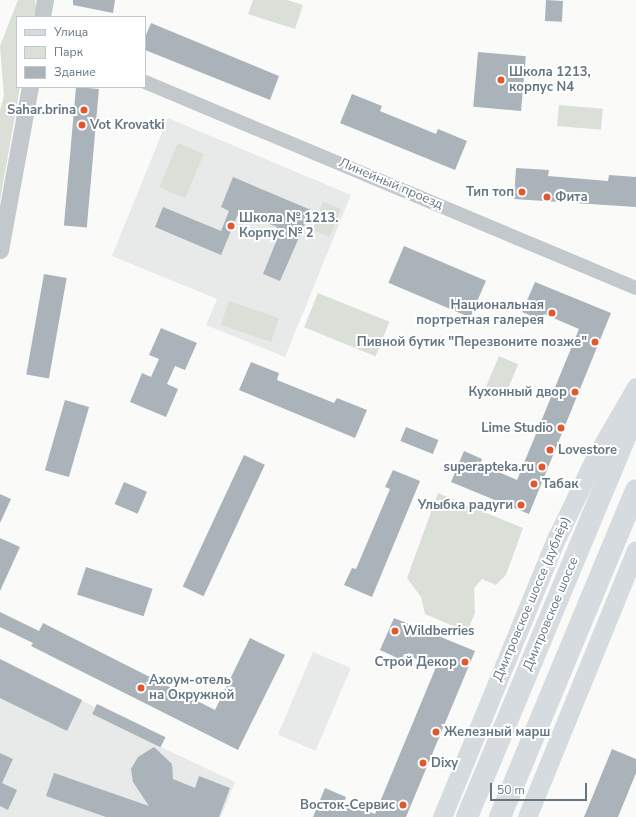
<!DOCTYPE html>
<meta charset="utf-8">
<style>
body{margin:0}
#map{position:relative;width:636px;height:817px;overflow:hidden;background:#fafaf8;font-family:"Nunito Sans",sans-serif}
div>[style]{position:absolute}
.built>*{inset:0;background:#e8e9e9;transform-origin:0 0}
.green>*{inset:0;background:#dadfd7;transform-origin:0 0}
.building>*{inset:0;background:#aab3b9;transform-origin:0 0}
.minor>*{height:14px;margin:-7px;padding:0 7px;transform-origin:7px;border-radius:7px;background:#c3c8cc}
.tertiary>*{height:17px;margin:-8.5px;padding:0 8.5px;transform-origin:8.5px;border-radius:8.5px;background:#c3c8cc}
.secondary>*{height:19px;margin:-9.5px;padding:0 9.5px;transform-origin:9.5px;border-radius:9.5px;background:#d6dbdf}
.primary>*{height:22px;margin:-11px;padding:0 11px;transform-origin:11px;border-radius:11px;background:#d6dbdf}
.dots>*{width:11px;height:11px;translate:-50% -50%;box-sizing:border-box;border:2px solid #fff;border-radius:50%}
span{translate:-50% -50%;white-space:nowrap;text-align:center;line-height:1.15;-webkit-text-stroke:4px #fff;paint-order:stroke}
.poi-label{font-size:13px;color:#657683;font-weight:700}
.left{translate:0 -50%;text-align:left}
.right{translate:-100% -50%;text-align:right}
.street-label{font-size:13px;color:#657683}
.legend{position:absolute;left:16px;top:16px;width:130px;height:72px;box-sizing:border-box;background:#fff;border:1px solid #c1c8cd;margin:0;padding:5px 7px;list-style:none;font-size:12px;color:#657683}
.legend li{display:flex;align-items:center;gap:8px;height:20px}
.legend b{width:20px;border:1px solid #c1c8cd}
.scale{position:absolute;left:490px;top:783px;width:97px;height:18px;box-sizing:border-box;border:2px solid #657683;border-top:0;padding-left:5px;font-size:12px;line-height:14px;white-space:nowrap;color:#657683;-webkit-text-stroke:3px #fff;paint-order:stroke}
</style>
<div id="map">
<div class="built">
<i style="clip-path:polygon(168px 118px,351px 195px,285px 357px,206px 325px,217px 299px,112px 256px)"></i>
<i style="left:313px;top:652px;width:41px;height:90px;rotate:23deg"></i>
<i style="clip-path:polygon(0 659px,95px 707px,97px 704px,166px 737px,161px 747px,235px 782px,221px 817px,0 817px)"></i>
</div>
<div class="green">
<i style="clip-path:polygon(18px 0,35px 0,36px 8px,33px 17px,17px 17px,17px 87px,20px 87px,0 201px,0 110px,4px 96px,0 46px)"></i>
<i style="clip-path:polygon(253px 0,287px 0,303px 5px,295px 29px,248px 14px)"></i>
<i style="left:559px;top:105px;width:44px;height:21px;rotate:5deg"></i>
<i style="left:178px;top:143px;width:28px;height:48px;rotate:23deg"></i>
<i style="left:323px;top:202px;width:19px;height:30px;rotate:21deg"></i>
<i style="left:318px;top:293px;width:77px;height:37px;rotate:22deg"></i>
<i style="left:229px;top:301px;width:53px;height:25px;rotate:19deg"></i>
<i style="left:499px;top:356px;width:21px;height:37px;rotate:23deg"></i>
<i style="clip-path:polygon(438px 493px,523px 528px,506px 575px,496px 585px,482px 579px,474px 588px,475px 613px,467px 632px,425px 614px,421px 597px,407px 578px)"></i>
</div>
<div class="building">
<i style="clip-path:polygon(73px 0,115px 0,113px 13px,73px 5px)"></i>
<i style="left:546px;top:0;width:17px;height:21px;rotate:3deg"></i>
<i style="clip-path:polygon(151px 23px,279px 76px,270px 100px,145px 50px,145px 37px)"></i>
<i style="left:478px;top:52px;width:48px;height:55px;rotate:5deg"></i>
<i style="left:76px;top:87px;width:23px;height:139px;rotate:5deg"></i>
<i style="clip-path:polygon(352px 94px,382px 106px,380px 111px,436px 134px,438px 129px,467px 141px,455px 170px,340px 123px)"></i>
<i style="clip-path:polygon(516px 168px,549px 170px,548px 176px,608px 181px,609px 175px,636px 177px,636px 207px,514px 199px)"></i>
<i style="clip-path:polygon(233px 177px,311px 210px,280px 281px,263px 274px,280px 232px,276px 230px,277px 227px,242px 213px,241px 215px,238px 214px,221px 255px,155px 227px,163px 207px,221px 231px,229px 211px,221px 207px)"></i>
<i style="left:404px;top:246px;width:89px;height:40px;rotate:23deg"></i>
<i style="left:44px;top:274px;width:23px;height:102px;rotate:10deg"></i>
<i style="clip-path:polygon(535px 282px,611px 313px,529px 514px,451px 482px,464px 451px,482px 459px,480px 464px,517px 480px,579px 329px,544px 314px,541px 320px,522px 312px)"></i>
<i style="clip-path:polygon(161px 328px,197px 343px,185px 370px,175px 366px,167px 384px,178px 389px,166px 417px,130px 402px,142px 373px,151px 377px,159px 359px,149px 355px)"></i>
<i style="clip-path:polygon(251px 362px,279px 373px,277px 380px,334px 403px,337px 398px,367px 410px,355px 438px,239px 390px)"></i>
<i style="left:65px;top:400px;width:25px;height:73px;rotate:16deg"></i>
<i style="left:406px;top:427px;width:35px;height:15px;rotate:22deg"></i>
<i style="left:244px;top:455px;width:23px;height:145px;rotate:25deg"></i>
<i style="clip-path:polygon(393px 470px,420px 481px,372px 597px,344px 585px,352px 568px,356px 569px,390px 489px,385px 487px)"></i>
<i style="left:124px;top:482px;width:25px;height:24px;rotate:23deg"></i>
<i style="clip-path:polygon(0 494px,11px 499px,0 523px)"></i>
<i style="clip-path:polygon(0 538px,20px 547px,0 591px)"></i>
<i style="left:86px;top:567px;width:70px;height:29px;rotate:18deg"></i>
<i style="clip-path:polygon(0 612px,39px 631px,43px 623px,215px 710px,250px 638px,285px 655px,238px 750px,31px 646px,33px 643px,0 627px)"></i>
<i style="clip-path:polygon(394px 618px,475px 651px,406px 817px,313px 817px,325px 788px,346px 797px,344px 802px,375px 814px,436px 667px,404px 654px,402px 660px,380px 650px)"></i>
<i style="clip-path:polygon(0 659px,82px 700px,67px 731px,0 698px)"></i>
<i style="left:97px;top:704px;width:76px;height:11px;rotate:26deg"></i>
<i style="clip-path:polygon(154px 747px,172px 764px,173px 779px,195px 788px,199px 776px,230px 788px,219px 817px,106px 817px,46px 796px,54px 773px,149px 806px,133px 782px,131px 769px,138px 757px)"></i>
<i style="clip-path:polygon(612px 749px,636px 759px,636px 773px,618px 817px,584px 817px)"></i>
<i style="clip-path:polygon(0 753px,13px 759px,2px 783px,17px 790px,8px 810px,0 806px)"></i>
</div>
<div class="minor">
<i style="left:145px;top:82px;width:532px;rotate:22.76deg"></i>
</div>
<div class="tertiary">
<i style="left:42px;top:17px;width:17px;rotate:-80deg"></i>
<i style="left:0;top:250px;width:166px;rotate:-79.6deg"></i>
</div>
<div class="secondary">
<i style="left:442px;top:817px;width:303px;rotate:-67.7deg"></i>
<i style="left:557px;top:537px;width:88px;rotate:-64.3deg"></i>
<i style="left:595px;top:458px;width:82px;rotate:-60deg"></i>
<i style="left:527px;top:817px;width:288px;rotate:-67.8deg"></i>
</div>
<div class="primary">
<i style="left:467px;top:817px;width:439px;rotate:-67.4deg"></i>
<i style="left:500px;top:817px;width:354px;rotate:-67.4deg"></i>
</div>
<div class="dots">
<i style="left:501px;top:80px;background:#e4572e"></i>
<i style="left:84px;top:110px;background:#e4572e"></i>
<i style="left:82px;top:125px;background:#e4572e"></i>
<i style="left:522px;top:192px;background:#e4572e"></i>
<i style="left:547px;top:197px;background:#e4572e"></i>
<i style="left:231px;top:226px;background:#e4572e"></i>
<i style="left:552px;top:313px;background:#e4572e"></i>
<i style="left:595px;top:342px;background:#e4572e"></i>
<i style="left:575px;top:392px;background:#e4572e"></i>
<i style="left:561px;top:428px;background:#e4572e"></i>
<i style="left:550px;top:450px;background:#e4572e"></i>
<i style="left:542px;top:467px;background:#e4572e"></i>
<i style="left:534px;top:484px;background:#e4572e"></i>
<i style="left:521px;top:505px;background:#e4572e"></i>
<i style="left:395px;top:631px;background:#e4572e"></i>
<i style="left:465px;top:662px;background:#e4572e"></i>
<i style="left:141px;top:688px;background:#e4572e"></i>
<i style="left:436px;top:732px;background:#e4572e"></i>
<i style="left:423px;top:763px;background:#e4572e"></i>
<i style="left:403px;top:805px;background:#e4572e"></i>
</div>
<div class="poi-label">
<span class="left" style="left:509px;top:80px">Школа 1213,<br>корпус N4</span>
<span class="right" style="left:76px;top:110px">Sahar.brina</span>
<span class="left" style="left:90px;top:125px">Vot Krovatki</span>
<span class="right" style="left:514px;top:192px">Тип топ</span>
<span class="left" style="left:555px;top:197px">Фита</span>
<span class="left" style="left:239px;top:226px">Школа № 1213.<br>Корпус № 2</span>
<span class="right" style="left:544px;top:313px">Национальная<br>портретная галерея</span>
<span class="right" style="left:587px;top:342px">Пивной бутик "Перезвоните позже"</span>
<span class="right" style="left:567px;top:392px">Кухонный двор</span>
<span class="right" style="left:553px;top:428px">Lime Studio</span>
<span class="left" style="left:558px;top:450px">Lovestore</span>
<span class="right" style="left:534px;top:467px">superapteka.ru</span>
<span class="left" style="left:542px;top:484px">Табак</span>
<span class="right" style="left:513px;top:505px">Улыбка радуги</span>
<span class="left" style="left:403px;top:631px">Wildberries</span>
<span class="right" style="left:457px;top:662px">Строй Декор</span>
<span class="left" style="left:149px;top:688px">Ахоум-отель<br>на Окружной</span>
<span class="left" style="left:444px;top:732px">Железный марш</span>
<span class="left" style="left:431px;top:763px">Dixy</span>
<span class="right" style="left:395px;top:805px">Восток-Сервис</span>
</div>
<div class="street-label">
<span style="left:391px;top:184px;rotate:23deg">Линейный проезд</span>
<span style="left:532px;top:599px;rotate:-67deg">Дмитровское шоссе (дублёр)</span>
<span style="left:551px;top:614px;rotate:-67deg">Дмитровское шоссе</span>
</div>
<ul class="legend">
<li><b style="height:5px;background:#d6dbdf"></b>Улица</li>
<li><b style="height:11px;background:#dadfd7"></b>Парк</li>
<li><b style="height:11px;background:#aab3b9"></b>Здание</li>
</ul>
<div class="scale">50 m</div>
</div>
